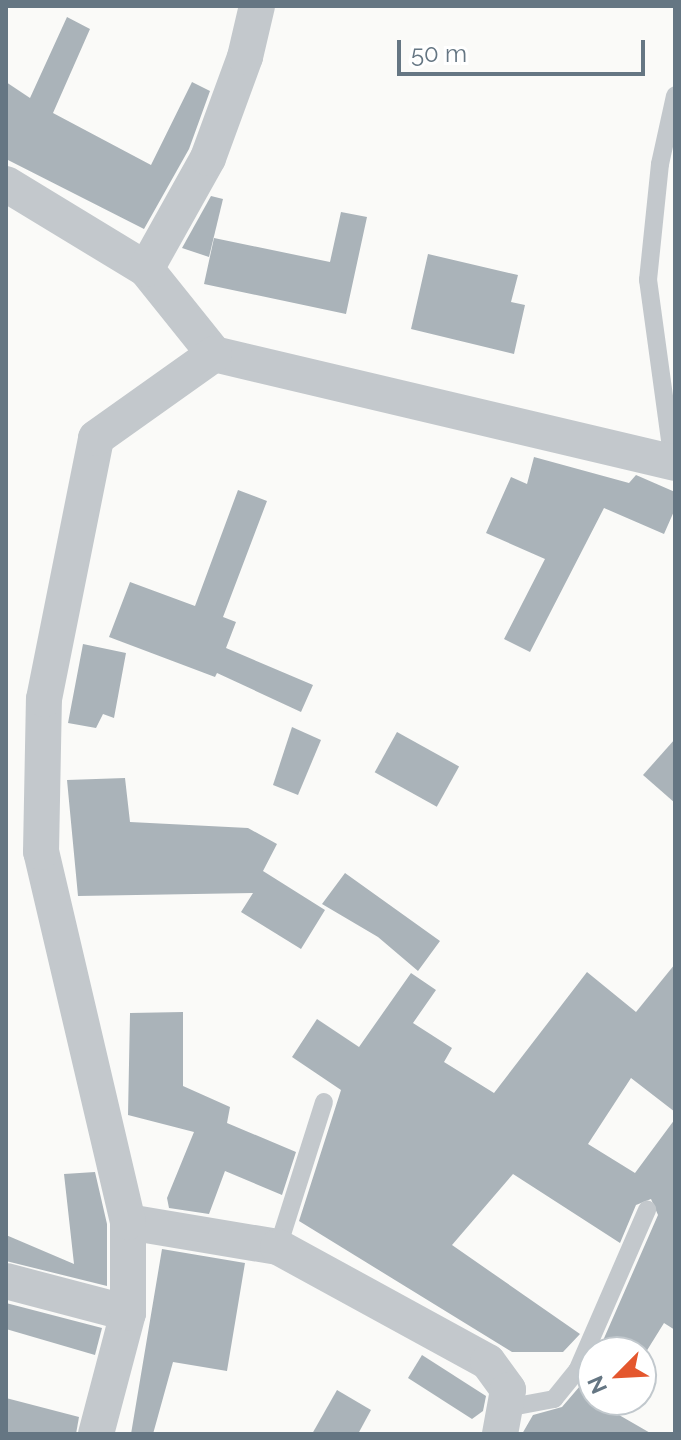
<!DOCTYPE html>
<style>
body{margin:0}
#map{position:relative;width:681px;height:1440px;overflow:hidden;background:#fafaf8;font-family:Raleway,sans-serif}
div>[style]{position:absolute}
.building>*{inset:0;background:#aab3b9;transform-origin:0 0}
.service>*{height:18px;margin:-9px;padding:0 9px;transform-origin:9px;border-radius:9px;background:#c3c8cc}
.minor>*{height:36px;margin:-18px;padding:0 18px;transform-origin:18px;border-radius:18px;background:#c3c8cc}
span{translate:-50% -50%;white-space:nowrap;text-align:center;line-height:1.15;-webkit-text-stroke:8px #fff;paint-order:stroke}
.frame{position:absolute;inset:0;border:8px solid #657683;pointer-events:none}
.north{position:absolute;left:577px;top:1336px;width:80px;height:80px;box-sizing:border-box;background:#fff;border:2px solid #c1c8cd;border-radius:50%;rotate:246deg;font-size:22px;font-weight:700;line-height:32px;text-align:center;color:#657683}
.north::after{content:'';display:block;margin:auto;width:28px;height:36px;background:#e4572e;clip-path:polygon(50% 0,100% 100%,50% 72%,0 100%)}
.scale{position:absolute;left:397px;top:40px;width:248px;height:36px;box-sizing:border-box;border:4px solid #657683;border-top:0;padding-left:10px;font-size:24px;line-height:28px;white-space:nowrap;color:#657683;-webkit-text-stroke:6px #fff;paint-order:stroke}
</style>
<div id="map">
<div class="building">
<i style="clip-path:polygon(67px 17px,90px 29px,53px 113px,151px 165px,192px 82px,210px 91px,189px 149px,144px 229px,6px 159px,6px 82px,30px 98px)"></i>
<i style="clip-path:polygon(211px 196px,223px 199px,209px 257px,182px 248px)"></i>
<i style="clip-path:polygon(341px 212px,367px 217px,346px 314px,204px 284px,214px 238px,330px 262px)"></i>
<i style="clip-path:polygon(428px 254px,518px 275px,511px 302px,525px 305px,514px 354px,411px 329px)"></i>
<i style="clip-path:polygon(534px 457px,629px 483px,636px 475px,675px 492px,675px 509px,664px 534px,604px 508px,530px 652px,504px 639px,545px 559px,486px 533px,511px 477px,527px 484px)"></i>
<i style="clip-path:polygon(238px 490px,267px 501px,223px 617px,236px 622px,226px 648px,313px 685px,301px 712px,217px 673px,215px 677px,109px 637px,130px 582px,195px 606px)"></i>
<i style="clip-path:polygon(83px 644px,126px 653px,114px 718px,103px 714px,96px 728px,68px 723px)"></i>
<i style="clip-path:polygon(292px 727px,321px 740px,298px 795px,273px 785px)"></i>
<i style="left:397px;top:732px;width:71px;height:46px;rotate:29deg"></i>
<i style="clip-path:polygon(675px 739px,675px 803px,643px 775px)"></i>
<i style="clip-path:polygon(125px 778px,130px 822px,248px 828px,277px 844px,263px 871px,325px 910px,301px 949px,241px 912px,253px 893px,78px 896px,67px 780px)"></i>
<i style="clip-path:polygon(345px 873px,440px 941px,418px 971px,378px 937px,322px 904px)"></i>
<i style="clip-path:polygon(675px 964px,675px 1112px,631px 1078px,588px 1144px,635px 1173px,675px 1119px,675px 1330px,664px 1323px,646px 1352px,598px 1352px,658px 1215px,651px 1199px,636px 1205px,620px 1243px,513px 1174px,452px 1245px,580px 1334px,563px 1352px,512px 1352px,299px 1221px,341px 1090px,292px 1057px,317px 1019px,359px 1047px,411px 973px,436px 990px,413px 1023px,452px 1048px,444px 1062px,494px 1093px,587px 972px,636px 1012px)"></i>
<i style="clip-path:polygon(183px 1012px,183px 1086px,230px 1107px,227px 1123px,296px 1152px,282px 1195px,225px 1171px,209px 1214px,169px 1208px,167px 1198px,194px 1132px,128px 1115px,130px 1013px)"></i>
<i style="clip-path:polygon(95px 1172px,107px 1224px,107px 1286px,6px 1261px,6px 1235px,74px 1264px,64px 1174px)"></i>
<i style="clip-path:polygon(162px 1249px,245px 1263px,227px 1371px,173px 1362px,153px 1434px,131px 1434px)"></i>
<i style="clip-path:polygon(6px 1303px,102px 1328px,95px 1355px,6px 1329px)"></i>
<i style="clip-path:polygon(422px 1355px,486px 1396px,483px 1411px,472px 1419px,408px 1378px)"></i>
<i style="clip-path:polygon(580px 1386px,593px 1400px,652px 1434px,522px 1434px,533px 1415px,562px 1407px)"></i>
<i style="clip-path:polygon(337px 1390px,371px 1410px,358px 1434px,312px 1434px)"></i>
<i style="clip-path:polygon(6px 1398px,79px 1417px,76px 1434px,6px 1434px)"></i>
</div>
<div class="service">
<i style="left:673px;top:462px;width:184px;rotate:-97.8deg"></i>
<i style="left:648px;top:280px;width:117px;rotate:-84.1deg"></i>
<i style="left:660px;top:164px;width:70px;rotate:-77.6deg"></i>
<i style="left:278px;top:1247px;width:152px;rotate:-72.4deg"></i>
<i style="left:506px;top:1408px;width:49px;rotate:-10.6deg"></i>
<i style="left:554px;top:1399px;width:36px;rotate:-51deg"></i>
<i style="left:577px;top:1371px;width:176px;rotate:-66.5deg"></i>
</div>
<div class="minor">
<i style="left:6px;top:184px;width:164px;rotate:31.3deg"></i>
<i style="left:146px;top:269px;width:109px;rotate:51.3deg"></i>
<i style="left:214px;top:354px;width:474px;rotate:13.3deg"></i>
<i style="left:146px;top:269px;width:127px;rotate:-60.8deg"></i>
<i style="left:208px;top:158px;width:108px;rotate:-69.9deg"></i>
<i style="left:245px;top:57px;width:52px;rotate:-76.8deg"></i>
<i style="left:128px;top:1222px;width:152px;rotate:9.5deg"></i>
<i style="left:278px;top:1247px;width:239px;rotate:28.7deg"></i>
<i style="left:488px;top:1362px;width:34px;rotate:54deg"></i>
<i style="left:508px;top:1390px;width:45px;rotate:100.3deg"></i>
<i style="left:6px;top:1281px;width:126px;rotate:14.7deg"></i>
<i style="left:96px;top:1434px;width:125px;rotate:-75.2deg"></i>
<i style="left:128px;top:1313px;width:91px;rotate:-90deg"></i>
<i style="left:128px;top:1222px;width:380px;rotate:-103.2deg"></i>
<i style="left:41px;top:852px;width:153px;rotate:-88.9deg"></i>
<i style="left:44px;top:699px;width:266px;rotate:-78.7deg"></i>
<i style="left:96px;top:438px;width:145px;rotate:-35.4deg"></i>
</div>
<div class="frame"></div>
<div class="north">N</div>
<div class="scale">50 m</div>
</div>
